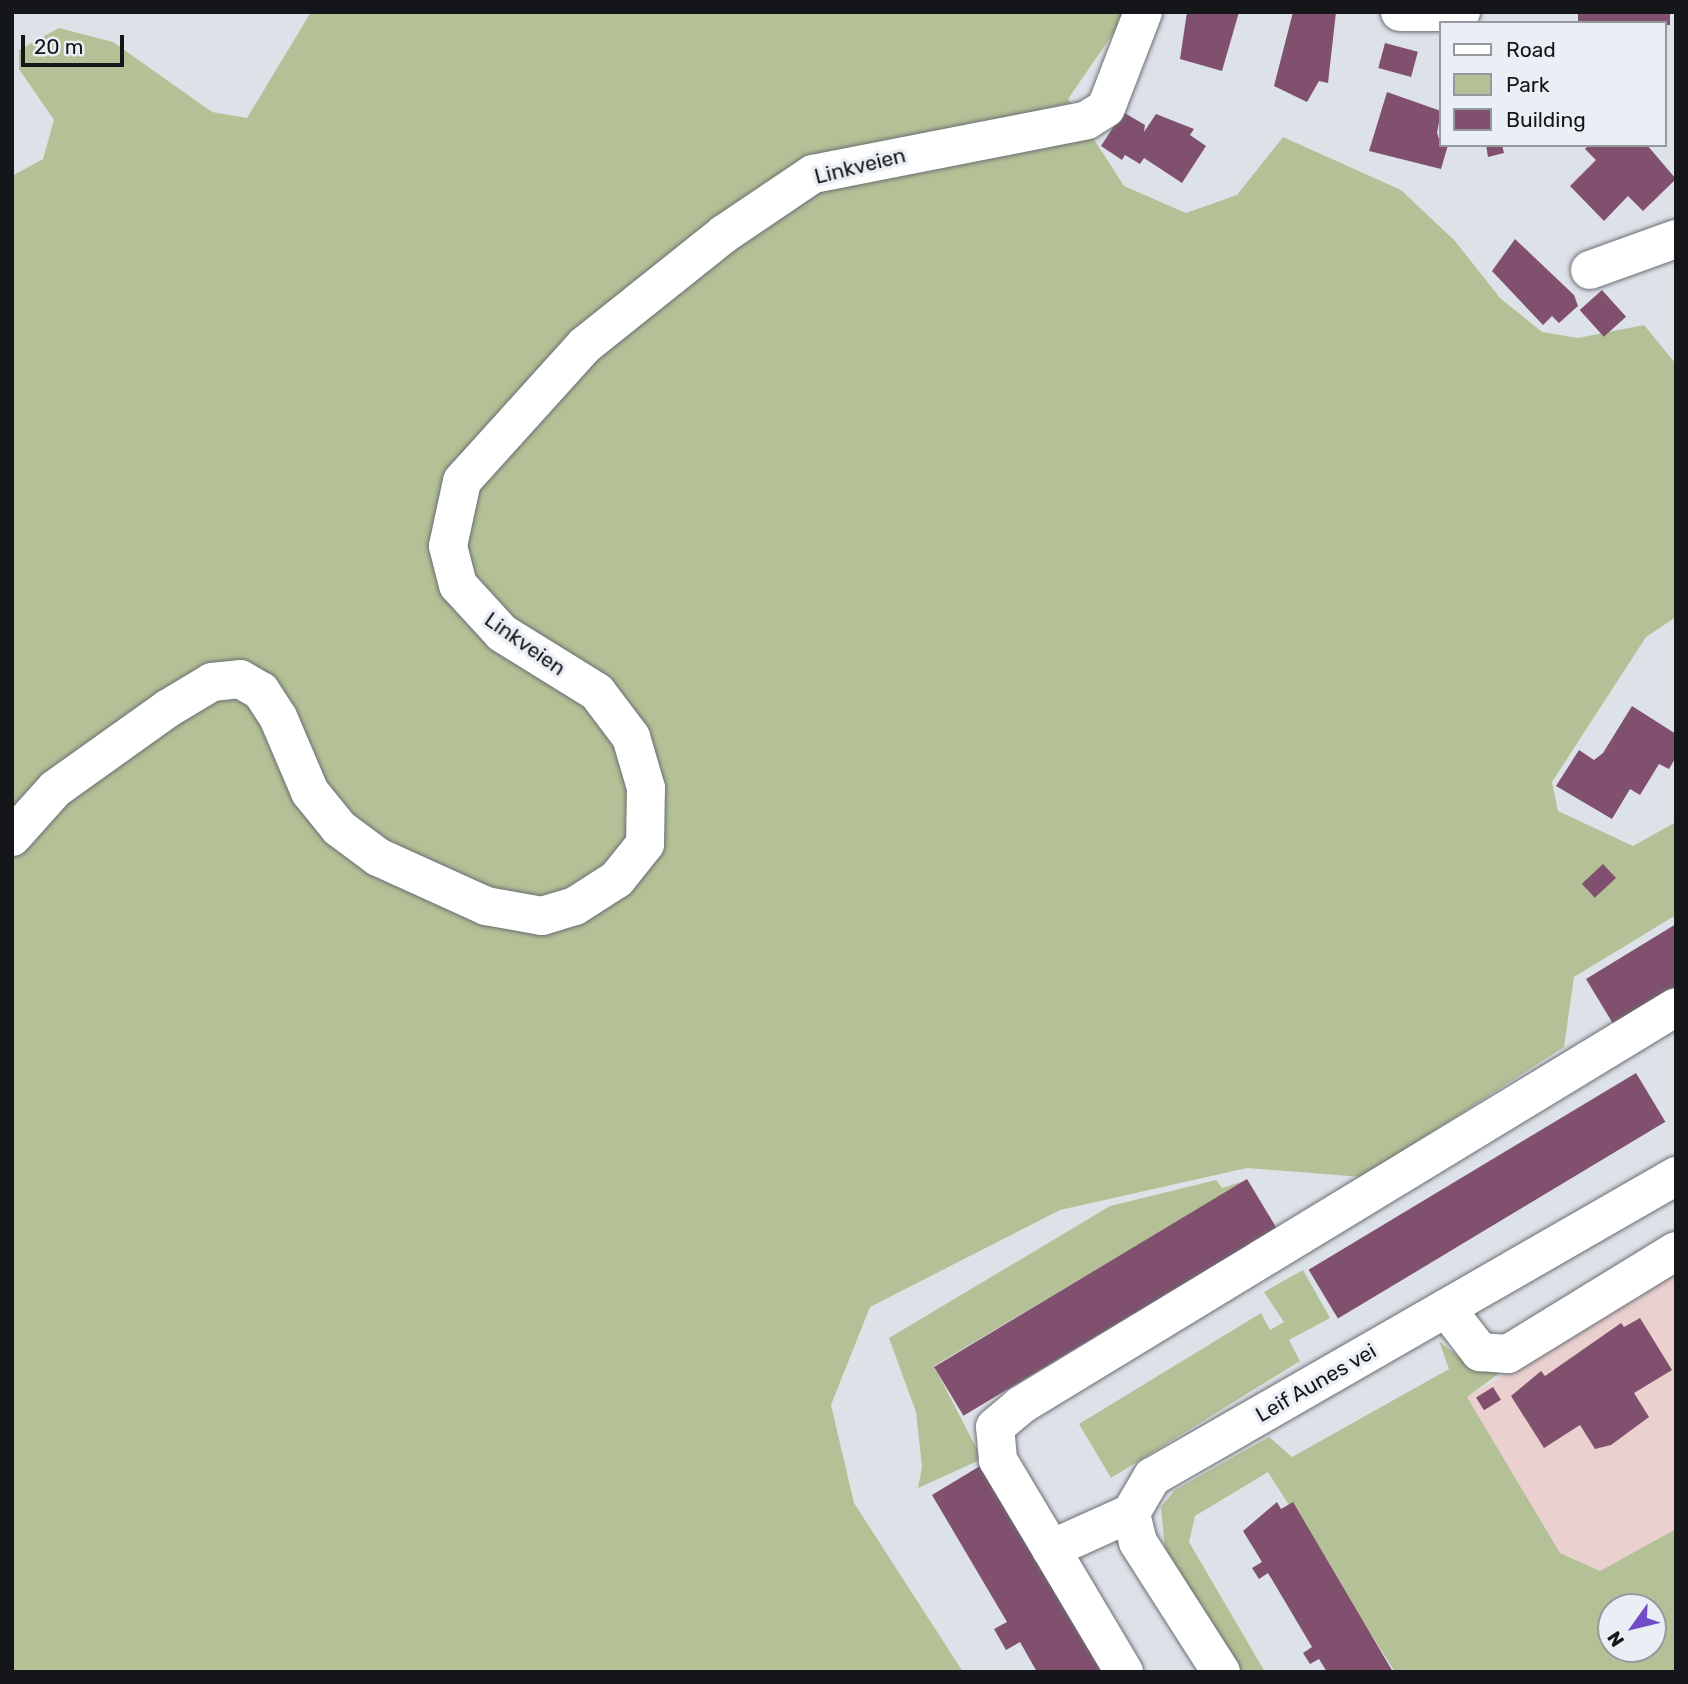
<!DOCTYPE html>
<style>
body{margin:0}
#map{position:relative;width:1688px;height:1684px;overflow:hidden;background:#dde2e8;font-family:Rubik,sans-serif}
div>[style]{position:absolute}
.education>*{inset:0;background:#ebd0d0}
.green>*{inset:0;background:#b4c196}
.building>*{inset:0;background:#80506e;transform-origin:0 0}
.roads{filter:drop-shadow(0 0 2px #6a6e73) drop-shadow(0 0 2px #6a6e73)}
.minor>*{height:38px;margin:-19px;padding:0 19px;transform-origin:19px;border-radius:19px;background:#fff}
span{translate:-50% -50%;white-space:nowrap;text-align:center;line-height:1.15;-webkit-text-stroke:7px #eaeff5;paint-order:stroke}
.street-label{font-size:21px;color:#151619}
.frame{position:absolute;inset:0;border:14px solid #151619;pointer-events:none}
.legend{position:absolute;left:1439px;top:21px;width:228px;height:126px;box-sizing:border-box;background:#eaeff5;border:2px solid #95989d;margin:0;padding:9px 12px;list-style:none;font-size:21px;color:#151619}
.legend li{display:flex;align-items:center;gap:14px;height:35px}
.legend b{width:35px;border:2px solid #95989d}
.north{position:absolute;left:1597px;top:1593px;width:70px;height:70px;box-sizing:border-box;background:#eaeff5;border:2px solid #95989d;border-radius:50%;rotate:236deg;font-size:19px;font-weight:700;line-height:28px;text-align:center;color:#151619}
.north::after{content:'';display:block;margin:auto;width:24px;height:32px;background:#714cc5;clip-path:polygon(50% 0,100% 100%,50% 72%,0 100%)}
.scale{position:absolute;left:21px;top:35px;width:103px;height:32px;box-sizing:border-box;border:4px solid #151619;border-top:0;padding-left:9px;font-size:21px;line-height:24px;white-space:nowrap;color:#151619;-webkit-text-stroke:5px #eaeff5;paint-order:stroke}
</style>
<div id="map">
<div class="education">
<i style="clip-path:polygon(1676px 1273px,1676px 1529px,1600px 1571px,1560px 1553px,1467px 1397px)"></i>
</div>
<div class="green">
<i style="clip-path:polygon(311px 12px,1128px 12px,1068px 99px,1124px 186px,1186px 213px,1237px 195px,1283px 137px,1401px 190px,1455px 241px,1500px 298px,1542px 332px,1578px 338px,1644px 325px,1676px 364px,1676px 617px,1646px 637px,1552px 782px,1558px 811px,1633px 846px,1676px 822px,1676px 915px,1574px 977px,1564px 1047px,1362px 1177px,1247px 1168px,1060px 1210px,870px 1307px,831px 1405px,854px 1503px,963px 1672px,12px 1672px,12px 176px,43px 159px,54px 120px,19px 69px,19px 50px,59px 28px,113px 42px,212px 112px,247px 118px)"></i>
<i style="clip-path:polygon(1216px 1180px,1222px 1188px,1247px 1180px,934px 1366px,982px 1459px,918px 1488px,922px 1467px,916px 1412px,889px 1338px,1110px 1206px)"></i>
<i style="clip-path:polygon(1303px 1270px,1330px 1318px,1289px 1340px,1300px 1361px,1111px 1478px,1079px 1424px,1261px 1313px,1270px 1330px,1284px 1322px,1264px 1292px)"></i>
<i style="clip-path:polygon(evenodd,1439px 1341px,1475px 1370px,1512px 1364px,1467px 1397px,1560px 1553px,1600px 1571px,1676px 1529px,1676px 1672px,1395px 1672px,1268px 1472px,1195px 1516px,1189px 1542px,1265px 1672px,1242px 1672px,1165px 1551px,1161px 1507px,1175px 1490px,1269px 1437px,1292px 1457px,1449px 1369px,1439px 1341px,1611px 1607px,1653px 1607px,1653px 1649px,1611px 1649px,1611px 1607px)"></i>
</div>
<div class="building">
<i style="clip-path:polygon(1187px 12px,1239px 12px,1222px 71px,1180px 59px)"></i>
<i style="clip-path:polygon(1293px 12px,1336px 12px,1328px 83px,1319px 81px,1307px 102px,1274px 86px)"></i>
<i style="left:1578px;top:12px;width:92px;height:13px"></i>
<i style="left:1385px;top:43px;width:34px;height:26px;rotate:15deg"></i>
<i style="clip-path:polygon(1387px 92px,1441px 111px,1437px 133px,1441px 145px,1448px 145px,1441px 169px,1369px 151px)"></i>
<i style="clip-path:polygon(1123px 112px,1145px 125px,1144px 132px,1156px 114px,1194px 129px,1190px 135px,1206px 146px,1182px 183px,1144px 158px,1140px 164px,1125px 155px,1122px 160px,1101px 146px)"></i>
<i style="clip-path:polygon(1486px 145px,1502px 145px,1504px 153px,1488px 157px)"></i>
<i style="clip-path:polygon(1589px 145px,1647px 145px,1676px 179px,1643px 211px,1628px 196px,1604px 221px,1570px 186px,1596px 160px,1585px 149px)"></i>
<i style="clip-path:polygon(1515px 239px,1574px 295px,1578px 306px,1559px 323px,1552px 316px,1543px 325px,1492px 271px)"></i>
<i style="left:1602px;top:290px;width:36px;height:30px;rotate:48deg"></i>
<i style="clip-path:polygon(1632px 706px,1676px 734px,1676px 757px,1669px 769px,1659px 764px,1640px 795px,1630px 789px,1612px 819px,1556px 786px,1579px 750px,1594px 760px,1603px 753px)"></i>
<i style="left:1603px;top:864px;width:19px;height:29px;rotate:47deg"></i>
<i style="clip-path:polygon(1676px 924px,1676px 990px,1615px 1027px,1586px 979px)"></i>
<i style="left:1636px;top:1073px;width:57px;height:382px;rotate:59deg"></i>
<i style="left:1247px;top:1179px;width:57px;height:365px;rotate:59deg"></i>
<i style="clip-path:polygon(1640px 1318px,1672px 1370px,1634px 1393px,1649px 1417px,1611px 1445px,1595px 1449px,1580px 1425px,1544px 1448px,1511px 1396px,1541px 1371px,1545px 1376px,1621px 1323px,1624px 1327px)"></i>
<i style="left:1493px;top:1387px;width:15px;height:20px;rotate:58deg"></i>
<i style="clip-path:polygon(980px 1466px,1103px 1672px,1037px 1672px,1020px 1642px,1006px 1650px,994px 1629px,1007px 1622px,932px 1495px)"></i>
<i style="clip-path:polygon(1277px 1502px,1281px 1509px,1293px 1502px,1393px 1672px,1327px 1672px,1319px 1659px,1310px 1664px,1303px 1653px,1312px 1647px,1268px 1573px,1259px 1579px,1252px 1568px,1262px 1562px,1243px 1531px)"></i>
</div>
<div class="roads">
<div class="minor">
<i style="left:1400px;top:12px;width:61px"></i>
<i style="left:1590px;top:270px;width:91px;rotate:-19.8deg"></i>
<i style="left:12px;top:837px;width:64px;rotate:-48.1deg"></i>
<i style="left:55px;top:789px;width:138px;rotate:-35.5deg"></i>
<i style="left:167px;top:709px;width:52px;rotate:-31deg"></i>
<i style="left:212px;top:682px;width:28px;rotate:-6deg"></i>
<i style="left:240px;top:679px;width:24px;rotate:30deg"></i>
<i style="left:261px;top:691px;width:31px;rotate:57deg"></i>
<i style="left:278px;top:717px;width:82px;rotate:66.9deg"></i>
<i style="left:310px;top:792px;width:46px;rotate:51.1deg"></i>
<i style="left:339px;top:828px;width:49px;rotate:36.6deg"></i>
<i style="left:378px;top:857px;width:119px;rotate:24.4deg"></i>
<i style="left:486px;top:906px;width:57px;rotate:10.1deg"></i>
<i style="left:542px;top:916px;width:34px;rotate:-17deg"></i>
<i style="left:575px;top:906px;width:50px;rotate:-32.7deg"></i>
<i style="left:617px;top:879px;width:45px;rotate:-51.3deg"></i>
<i style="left:645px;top:844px;width:56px;rotate:-89deg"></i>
<i style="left:646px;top:788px;width:53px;rotate:-106.4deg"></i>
<i style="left:631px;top:737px;width:56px;rotate:-127.1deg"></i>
<i style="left:597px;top:692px;width:112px;rotate:-148.2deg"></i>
<i style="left:502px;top:633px;width:65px;rotate:-132.5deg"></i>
<i style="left:458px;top:585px;width:40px;rotate:-104.4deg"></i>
<i style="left:448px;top:546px;width:66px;rotate:-77.8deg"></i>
<i style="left:462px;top:481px;width:183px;rotate:-47.9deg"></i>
<i style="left:585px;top:345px;width:178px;rotate:-38.6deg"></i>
<i style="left:724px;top:234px;width:107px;rotate:-34deg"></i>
<i style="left:813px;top:174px;width:279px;rotate:-11.1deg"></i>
<i style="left:1087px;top:120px;width:22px;rotate:-32deg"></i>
<i style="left:1106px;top:108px;width:103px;rotate:-68.9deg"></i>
<i style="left:1446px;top:1308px;width:56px;rotate:52.3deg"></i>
<i style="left:1480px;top:1352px;width:28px;rotate:4deg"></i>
<i style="left:1508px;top:1354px;width:197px;rotate:-31.5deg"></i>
<i style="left:1131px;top:1513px;width:88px;rotate:155.8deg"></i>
<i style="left:1051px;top:1549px;width:104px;rotate:-120.8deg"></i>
<i style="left:998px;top:1460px;width:33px;rotate:-95deg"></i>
<i style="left:995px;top:1427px;width:34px;rotate:-40deg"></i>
<i style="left:1021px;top:1405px;width:766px;rotate:-31.28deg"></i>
<i style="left:1051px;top:1549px;width:143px;rotate:59.3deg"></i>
<i style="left:1221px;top:1672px;width:154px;rotate:-122.6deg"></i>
<i style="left:1138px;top:1542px;width:30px;rotate:-104deg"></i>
<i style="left:1131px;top:1513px;width:42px;rotate:-59.7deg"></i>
<i style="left:1152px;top:1477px;width:604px;rotate:-29.87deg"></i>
</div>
</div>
<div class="street-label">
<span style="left:860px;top:166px;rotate:-14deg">Linkveien</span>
<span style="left:525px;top:644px;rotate:35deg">Linkveien</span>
<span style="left:1316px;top:1383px;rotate:-30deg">Leif Aunes vei</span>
</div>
<div class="frame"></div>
<ul class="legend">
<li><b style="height:9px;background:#fff"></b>Road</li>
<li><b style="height:19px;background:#b4c196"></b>Park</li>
<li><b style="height:19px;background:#80506e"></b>Building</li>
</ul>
<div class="north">N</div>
<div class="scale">20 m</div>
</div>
